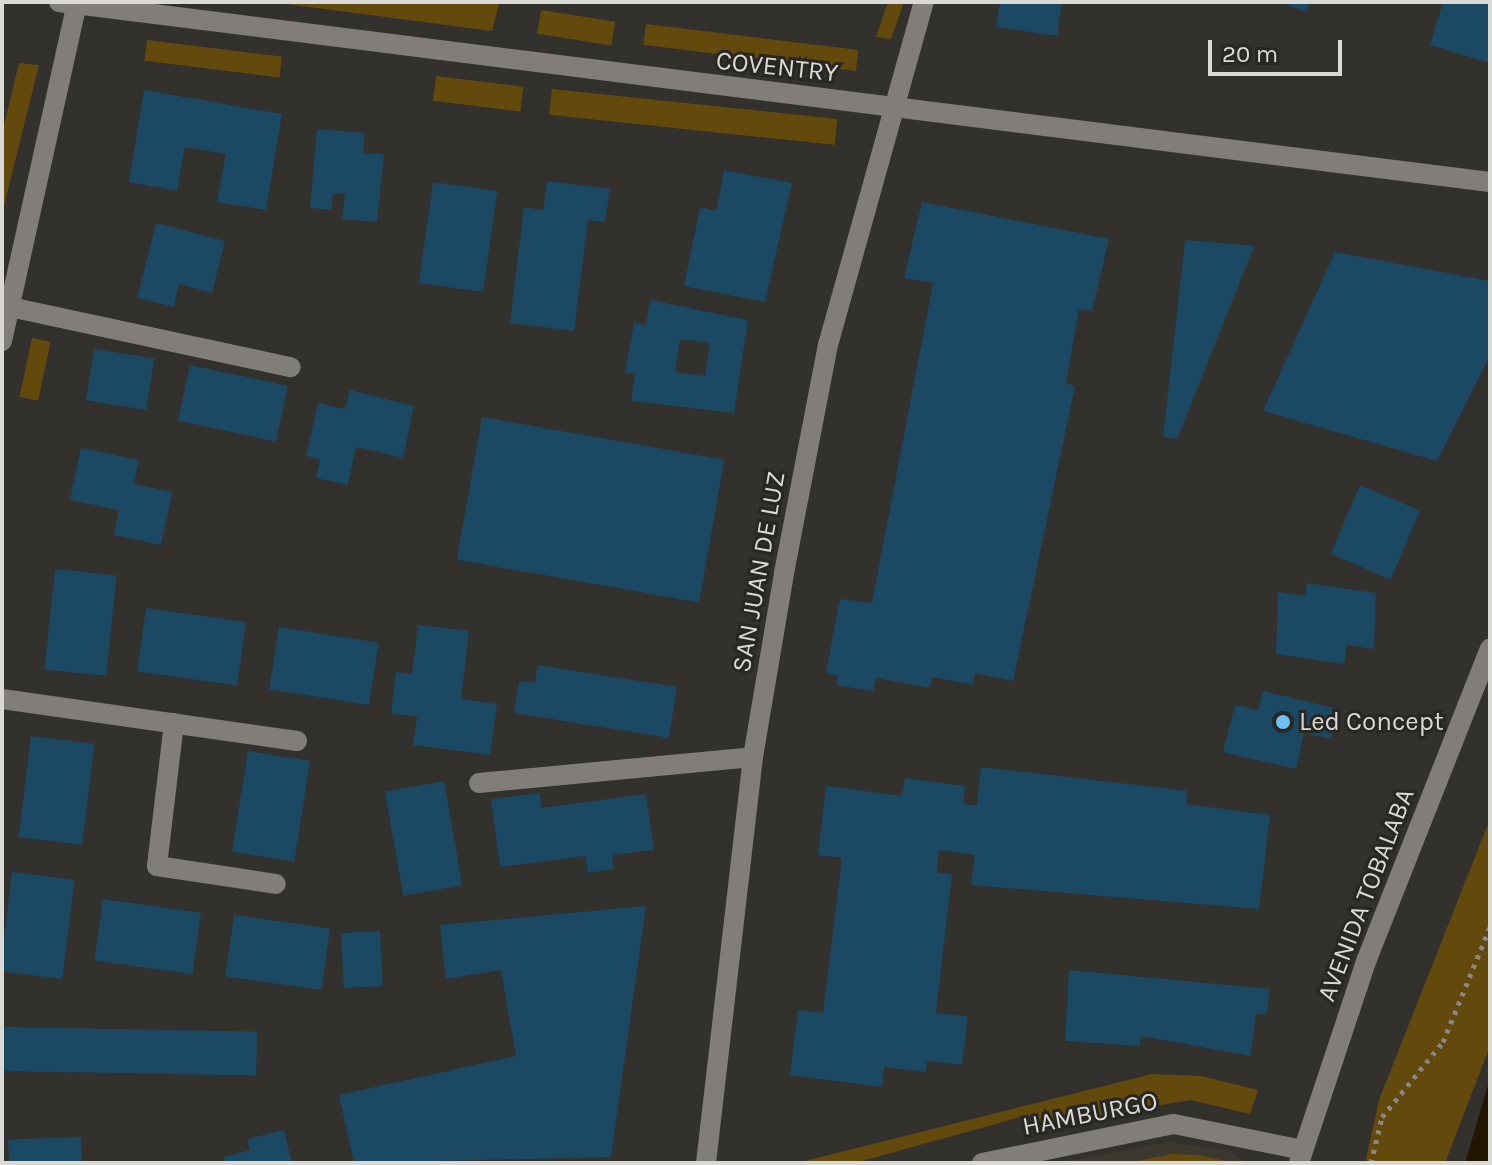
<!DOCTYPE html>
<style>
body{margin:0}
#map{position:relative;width:1492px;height:1165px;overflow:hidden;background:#33312d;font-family:Karla,sans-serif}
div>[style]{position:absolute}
.built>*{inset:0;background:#3d382e}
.green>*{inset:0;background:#634a0c;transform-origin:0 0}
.water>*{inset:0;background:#221600}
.building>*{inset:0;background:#1b4862;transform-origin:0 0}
.path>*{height:5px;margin-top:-2.5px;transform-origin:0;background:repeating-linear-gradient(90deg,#898884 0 4px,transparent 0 10px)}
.lane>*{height:20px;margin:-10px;padding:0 10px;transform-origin:10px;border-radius:10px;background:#817e79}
.street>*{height:20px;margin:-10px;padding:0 10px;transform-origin:10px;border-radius:10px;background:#817e79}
.secondary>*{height:20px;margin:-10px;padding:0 10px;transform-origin:10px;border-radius:10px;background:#817e79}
.dots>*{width:22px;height:22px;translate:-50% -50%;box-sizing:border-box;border:4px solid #292723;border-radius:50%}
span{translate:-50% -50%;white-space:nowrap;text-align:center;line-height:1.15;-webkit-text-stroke:6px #292723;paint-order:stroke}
.street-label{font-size:26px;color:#dad9d6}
.poi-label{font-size:26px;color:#dad9d6}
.left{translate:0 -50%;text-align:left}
.frame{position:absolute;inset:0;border:4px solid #dad9d6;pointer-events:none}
.scale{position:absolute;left:1208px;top:40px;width:134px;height:36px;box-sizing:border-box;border:4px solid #dad9d6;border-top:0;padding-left:10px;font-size:24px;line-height:28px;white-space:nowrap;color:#dad9d6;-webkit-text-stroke:6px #292723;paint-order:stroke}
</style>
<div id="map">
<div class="built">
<i style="clip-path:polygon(1169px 1142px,1231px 1151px,1247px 1163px,1056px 1163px)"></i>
</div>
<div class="green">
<i style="clip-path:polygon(271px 2px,480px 2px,499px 4px,492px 31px)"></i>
<i style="clip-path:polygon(888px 2px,904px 2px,891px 39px,876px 37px)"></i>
<i style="left:541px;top:10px;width:75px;height:24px;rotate:9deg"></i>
<i style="left:646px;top:24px;width:214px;height:21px;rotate:7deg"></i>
<i style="left:147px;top:40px;width:136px;height:21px;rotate:7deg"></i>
<i style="clip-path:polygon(19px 63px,39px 65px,3px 210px,2px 133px)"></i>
<i style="left:436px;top:76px;width:88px;height:25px;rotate:7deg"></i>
<i style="left:552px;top:89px;width:287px;height:26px;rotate:6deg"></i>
<i style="left:32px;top:338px;width:19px;height:60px;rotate:12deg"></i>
<i style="clip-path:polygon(1490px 819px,1490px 1046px,1445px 1163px,1365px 1163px,1379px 1100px)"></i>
<i style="clip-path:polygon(1152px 1074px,1201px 1076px,1258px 1090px,1250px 1114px,1190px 1100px,1046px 1125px,1028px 1115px,855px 1163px,797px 1163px)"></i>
<i style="clip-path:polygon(1172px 1154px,1197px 1155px,1232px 1162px,1126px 1163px)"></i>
</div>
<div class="water">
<i style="clip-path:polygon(1490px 1078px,1490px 1163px,1465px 1163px)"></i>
</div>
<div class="building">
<i style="clip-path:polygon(1000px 2px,1062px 2px,1057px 36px,996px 27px)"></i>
<i style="clip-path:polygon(1281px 2px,1310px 2px,1306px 12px)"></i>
<i style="clip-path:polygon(1443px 2px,1490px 2px,1490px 63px,1430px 45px)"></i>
<i style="clip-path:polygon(144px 90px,282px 114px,266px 210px,217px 202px,226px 154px,185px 147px,177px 191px,129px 182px)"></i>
<i style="clip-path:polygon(317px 129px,365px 133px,363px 153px,384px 154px,377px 222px,342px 219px,345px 194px,333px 193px,331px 210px,310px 208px)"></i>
<i style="clip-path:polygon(724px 170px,792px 183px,765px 302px,684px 286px,700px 207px,716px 211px)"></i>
<i style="clip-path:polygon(547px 181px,610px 189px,605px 222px,588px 220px,574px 331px,510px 323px,524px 207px,543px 210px)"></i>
<i style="left:433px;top:182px;width:65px;height:102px;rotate:8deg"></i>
<i style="clip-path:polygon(922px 202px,1109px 239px,1092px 311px,1079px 309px,1066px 383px,1075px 386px,1013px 681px,975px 673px,973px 685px,932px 677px,930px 688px,876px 678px,873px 691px,836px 685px,838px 676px,826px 673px,840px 599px,872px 603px,933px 283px,904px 278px)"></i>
<i style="clip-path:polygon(156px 223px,225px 241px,212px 293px,179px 284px,174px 307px,137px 298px)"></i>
<i style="clip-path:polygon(1185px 240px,1254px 246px,1177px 439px,1163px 437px)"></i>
<i style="clip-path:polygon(1335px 252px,1490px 281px,1490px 355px,1437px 461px,1263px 411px)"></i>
<i style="clip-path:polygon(evenodd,650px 300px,748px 320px,734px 413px,631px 401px,635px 374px,625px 373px,634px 323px,646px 325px,650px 300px,680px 339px,710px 343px,705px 376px,675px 372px,680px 339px)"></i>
<i style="left:94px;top:349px;width:61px;height:52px;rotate:9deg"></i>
<i style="left:190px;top:365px;width:100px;height:57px;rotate:12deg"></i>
<i style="clip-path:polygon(350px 390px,414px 406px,403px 458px,356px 447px,348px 485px,316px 478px,320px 459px,306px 456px,318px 403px,345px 409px)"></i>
<i style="left:482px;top:417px;width:246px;height:145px;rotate:10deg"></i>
<i style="clip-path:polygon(81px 448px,139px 460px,134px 484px,172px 492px,161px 545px,114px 535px,119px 510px,70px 500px)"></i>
<i style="left:1360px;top:485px;width:65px;height:75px;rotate:23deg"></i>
<i style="left:55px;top:569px;width:62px;height:101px;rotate:6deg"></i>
<i style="clip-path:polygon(1307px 583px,1376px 593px,1374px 649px,1347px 645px,1344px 664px,1276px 654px,1278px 592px,1305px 596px)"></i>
<i style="left:146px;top:608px;width:101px;height:64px;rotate:8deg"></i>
<i style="clip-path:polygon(418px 625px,469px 631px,461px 699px,497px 704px,490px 755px,413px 745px,417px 716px,391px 714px,396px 672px,412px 674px)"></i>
<i style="left:279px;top:627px;width:101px;height:63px;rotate:9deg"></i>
<i style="clip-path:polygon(538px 665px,677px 687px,669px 738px,514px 713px,519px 681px,535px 683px)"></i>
<i style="clip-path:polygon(1263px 691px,1338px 709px,1331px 739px,1304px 733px,1296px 769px,1223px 752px,1235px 705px,1258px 710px)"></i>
<i style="left:31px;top:736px;width:64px;height:102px;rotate:7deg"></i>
<i style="left:248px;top:751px;width:63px;height:102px;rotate:9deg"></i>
<i style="clip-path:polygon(981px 767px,1188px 791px,1186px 804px,1270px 815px,1259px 909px,971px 885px,975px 855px,939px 850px,937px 873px,952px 874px,936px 1013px,968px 1016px,962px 1065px,927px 1061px,926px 1072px,884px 1067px,882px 1087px,790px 1075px,798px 1010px,823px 1013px,842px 858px,818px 855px,826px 786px,902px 796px,905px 778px,965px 786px,963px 804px,977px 805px)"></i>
<i style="left:444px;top:781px;width:106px;height:60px;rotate:80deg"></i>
<i style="clip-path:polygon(540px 793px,541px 808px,646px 794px,654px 850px,612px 855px,614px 869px,588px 873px,585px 856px,500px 867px,491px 799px)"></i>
<i style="left:12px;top:872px;width:63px;height:100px;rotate:7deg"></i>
<i style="left:103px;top:899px;width:99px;height:62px;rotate:8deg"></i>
<i style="clip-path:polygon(646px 906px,611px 1157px,354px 1163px,339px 1095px,516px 1056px,501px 970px,446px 979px,440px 925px)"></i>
<i style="left:234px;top:915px;width:97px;height:62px;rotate:8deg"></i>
<i style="left:380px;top:931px;width:55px;height:39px;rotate:87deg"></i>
<i style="clip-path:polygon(1069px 970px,1270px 989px,1266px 1015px,1256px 1014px,1251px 1056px,1141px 1036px,1140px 1046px,1065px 1041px)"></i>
<i style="left:2px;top:1027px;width:255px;height:44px;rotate:1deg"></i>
<i style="clip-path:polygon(284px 1130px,292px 1163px,225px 1163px,224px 1157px,250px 1150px,247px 1139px)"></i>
<i style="left:81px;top:1137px;width:26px;height:73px;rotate:88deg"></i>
</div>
<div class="path">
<i style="left:1371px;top:1163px;width:47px;rotate:-76.6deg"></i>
<i style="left:1382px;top:1117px;width:97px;rotate:-50.9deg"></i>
<i style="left:1443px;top:1042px;width:124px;rotate:-67.8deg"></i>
</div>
<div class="lane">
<i style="left:479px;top:783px;width:275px;rotate:-5.4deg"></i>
</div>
<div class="street">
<i style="left:10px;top:307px;width:287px;rotate:12.1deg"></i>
<i style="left:2px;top:699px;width:298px;rotate:8.1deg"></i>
<i style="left:174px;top:723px;width:144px;rotate:96.8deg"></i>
<i style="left:157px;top:866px;width:120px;rotate:8.6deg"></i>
<i style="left:706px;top:1163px;width:409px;rotate:-83.4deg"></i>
<i style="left:753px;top:757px;width:187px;rotate:-80.4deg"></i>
<i style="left:784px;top:573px;width:232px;rotate:-79.1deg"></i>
<i style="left:828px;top:345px;width:356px;rotate:-74.4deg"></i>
<i style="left:982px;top:1163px;width:196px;rotate:-11.5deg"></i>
<i style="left:1174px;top:1124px;width:132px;rotate:11.4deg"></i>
</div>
<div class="secondary">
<i style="left:59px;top:2px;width:1442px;rotate:7.17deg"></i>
<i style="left:2px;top:341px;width:347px;rotate:-77.5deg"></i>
<i style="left:1299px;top:1163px;width:215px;rotate:-71.6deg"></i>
<i style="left:1367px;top:959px;width:334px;rotate:-68.4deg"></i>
</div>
<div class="dots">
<i style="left:1283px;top:722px;background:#70c2f4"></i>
</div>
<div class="street-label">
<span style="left:777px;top:67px;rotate:6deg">COVENTRY</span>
<span style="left:759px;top:572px;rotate:-80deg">SAN JUAN DE LUZ</span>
<span style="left:1366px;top:895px;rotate:-69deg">AVENIDA TOBALABA</span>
<span style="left:1090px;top:1114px;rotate:-11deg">HAMBURGO</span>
</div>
<div class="poi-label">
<span class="left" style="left:1299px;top:722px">Led Concept</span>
</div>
<div class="frame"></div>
<div class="scale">20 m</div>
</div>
